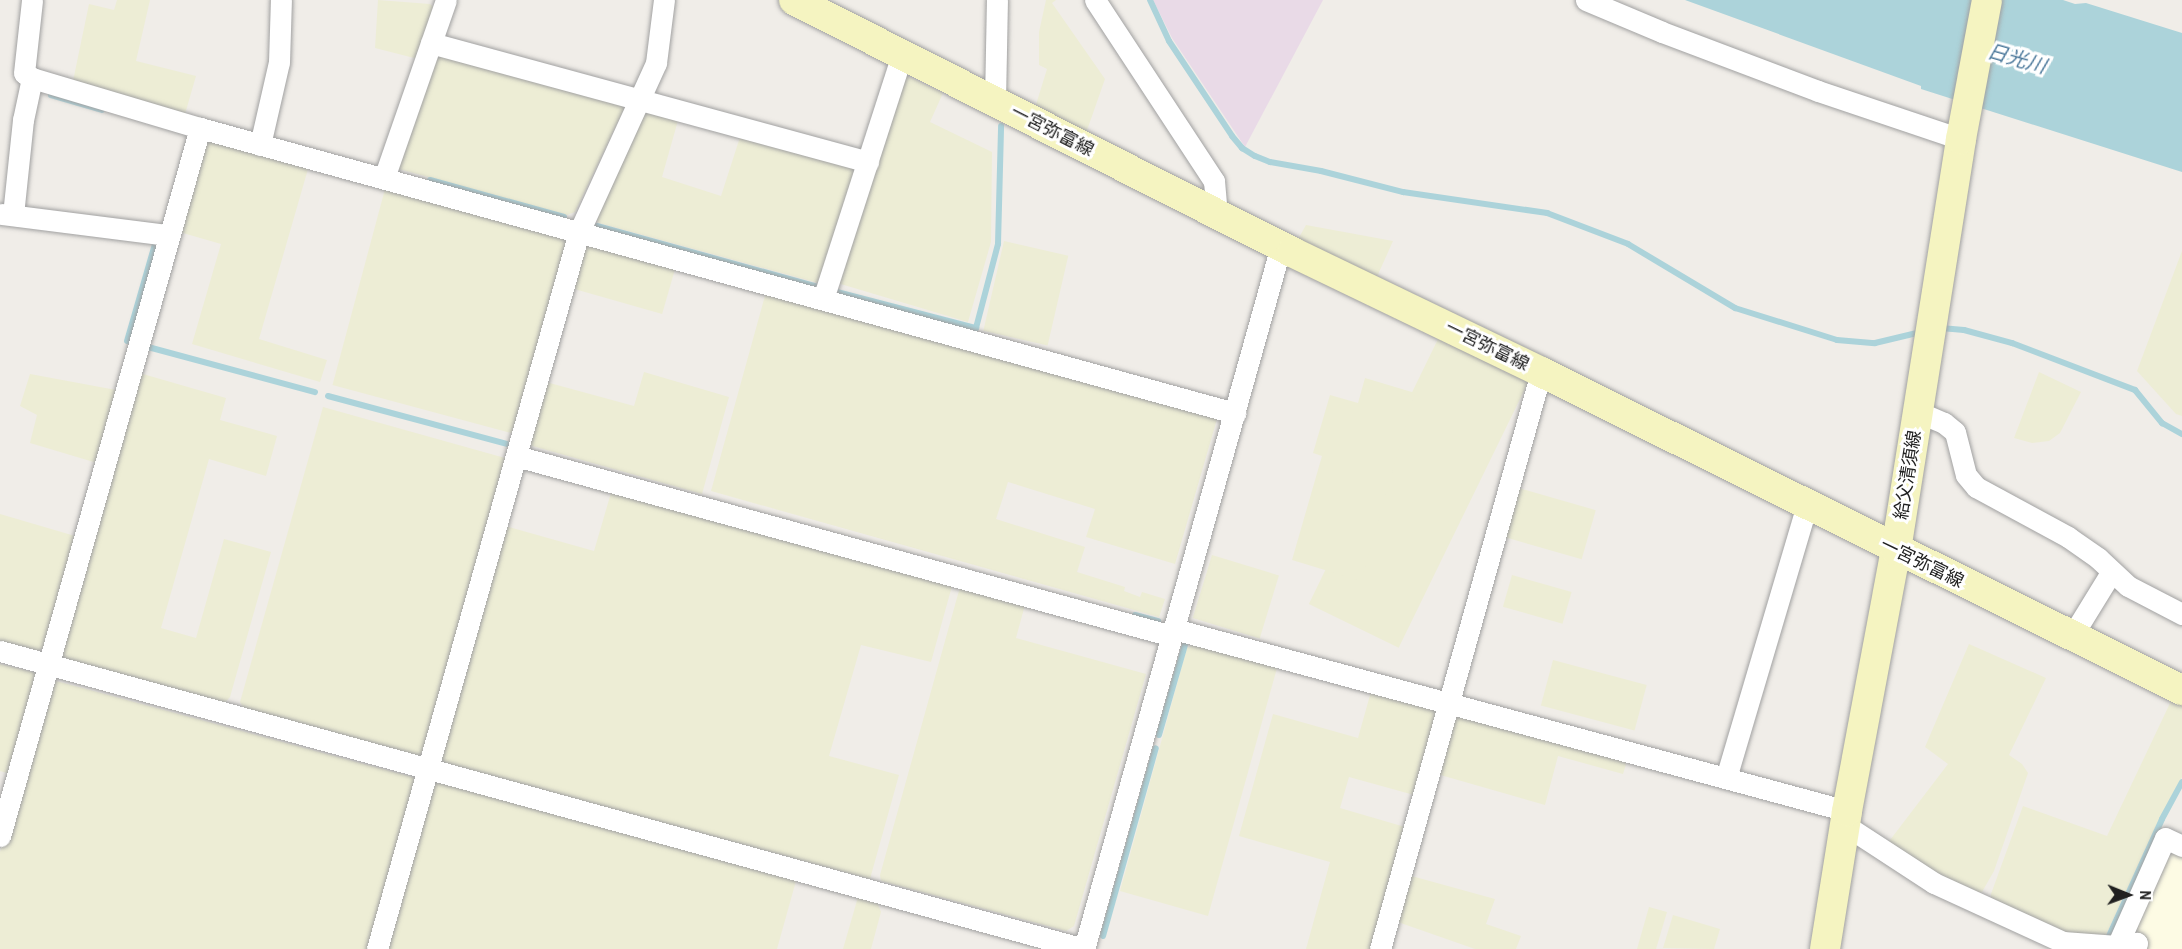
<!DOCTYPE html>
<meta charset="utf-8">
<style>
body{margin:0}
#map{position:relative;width:2182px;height:949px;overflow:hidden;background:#f0ede8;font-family:"Archivo Narrow","Noto Sans JP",sans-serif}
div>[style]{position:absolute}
.industrial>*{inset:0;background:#e9dae7}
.education>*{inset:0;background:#fdfbe4}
.farmland>*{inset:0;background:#ededd5;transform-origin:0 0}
.water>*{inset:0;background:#acd3da}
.stream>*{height:6px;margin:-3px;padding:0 3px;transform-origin:3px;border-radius:3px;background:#acd3da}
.roads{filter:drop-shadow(0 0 2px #a1a1a1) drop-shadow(0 0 2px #a1a1a1)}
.minor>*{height:21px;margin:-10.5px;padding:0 10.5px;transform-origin:10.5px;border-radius:10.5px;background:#fff}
.secondary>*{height:30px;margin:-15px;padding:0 15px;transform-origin:15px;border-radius:15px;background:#f5f4c1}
span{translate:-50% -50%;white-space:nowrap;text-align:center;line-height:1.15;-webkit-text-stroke:6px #fff;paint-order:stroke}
.street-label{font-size:18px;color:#202020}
.water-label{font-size:20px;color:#4c799b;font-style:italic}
.north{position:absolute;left:2098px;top:865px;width:60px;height:60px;-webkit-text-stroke:4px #fff;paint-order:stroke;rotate:91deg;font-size:16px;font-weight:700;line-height:24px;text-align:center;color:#202020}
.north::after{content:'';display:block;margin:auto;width:21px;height:27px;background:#202020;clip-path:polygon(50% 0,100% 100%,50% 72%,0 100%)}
</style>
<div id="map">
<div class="industrial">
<i style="clip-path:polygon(1153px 0,1323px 0,1245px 147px,1172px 38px)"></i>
</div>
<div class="education">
<i style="clip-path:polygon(2177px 849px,2182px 852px,2182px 949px,2143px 949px,2130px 928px,2163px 854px)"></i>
</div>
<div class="farmland">
<i style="clip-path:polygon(117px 0,150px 0,136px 61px,196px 76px,185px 114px,73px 81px,89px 4px,114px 10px)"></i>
<i style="clip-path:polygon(378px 0,430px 4px,436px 9px,418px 59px,375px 48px)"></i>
<i style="clip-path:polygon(1046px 0,1056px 0,1052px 3px,1105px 79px,1085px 136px,1034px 111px,1047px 69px,1039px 65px,1039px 32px)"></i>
<i style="clip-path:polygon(440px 50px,620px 100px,624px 109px,575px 212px,567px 215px,399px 169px,395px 164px)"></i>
<i style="clip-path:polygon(905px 75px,943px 93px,930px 122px,992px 152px,991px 242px,968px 322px,834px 282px)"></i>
<i style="clip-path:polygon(651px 109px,679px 117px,662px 177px,721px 196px,741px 134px,855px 164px,860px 172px,822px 284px,599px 223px,595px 218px,642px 113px)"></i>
<i style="clip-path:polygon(207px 140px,308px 169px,259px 339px,327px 360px,320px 382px,192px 344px,221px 244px,176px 231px)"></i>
<i style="left:385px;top:189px;width:191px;height:203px;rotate:15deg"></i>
<i style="clip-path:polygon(1306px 225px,1393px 241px,1376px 279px,1297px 241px)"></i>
<i style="left:1004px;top:241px;width:66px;height:92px;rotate:13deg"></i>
<i style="left:585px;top:242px;width:94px;height:48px;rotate:16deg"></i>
<i style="clip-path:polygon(2182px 251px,2182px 416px,2176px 414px,2137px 371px)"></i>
<i style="clip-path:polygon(766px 292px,1217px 419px,1175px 564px,1086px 537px,1095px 509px,1008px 482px,996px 519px,1085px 547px,1077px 572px,1125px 587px,1124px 591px,1140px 597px,1142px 592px,1165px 599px,1159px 617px,711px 491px)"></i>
<i style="left:1439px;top:337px;width:100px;height:297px;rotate:26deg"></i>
<i style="clip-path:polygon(136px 372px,226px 398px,220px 420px,277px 436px,266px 476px,209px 459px,161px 628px,196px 638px,224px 539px,271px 552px,230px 697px,223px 705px,61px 658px)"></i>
<i style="clip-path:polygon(644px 372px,729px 397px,702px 494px,529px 445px,546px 382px,634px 406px)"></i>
<i style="clip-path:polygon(2039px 372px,2081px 392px,2060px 433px,2049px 441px,2032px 443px,2014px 438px)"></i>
<i style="clip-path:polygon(30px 374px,116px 390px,97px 463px,30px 443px,37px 415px,20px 406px)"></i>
<i style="clip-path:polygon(1365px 378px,1415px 393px,1361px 581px,1292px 560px,1322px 456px,1313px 453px,1330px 395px,1358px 403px)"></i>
<i style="clip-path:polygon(323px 407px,505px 458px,423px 751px,418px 758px,245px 711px,240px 702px)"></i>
<i style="clip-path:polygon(613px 486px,952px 586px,931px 662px,861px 645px,829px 756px,899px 775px,870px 879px,444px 763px,440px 755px,505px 526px,594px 551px)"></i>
<i style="left:1515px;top:487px;width:84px;height:51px;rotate:16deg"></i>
<i style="clip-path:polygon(0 514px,75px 536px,43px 648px,35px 652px,0 642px)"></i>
<i style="left:1212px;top:555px;width:70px;height:66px;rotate:17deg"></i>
<i style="left:1512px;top:575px;width:62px;height:33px;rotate:16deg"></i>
<i style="clip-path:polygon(960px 587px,1026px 601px,1016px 638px,1146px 674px,1074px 926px,1066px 931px,881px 881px,880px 875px)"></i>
<i style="clip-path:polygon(1198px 642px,1277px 668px,1208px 916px,1120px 891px,1187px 648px)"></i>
<i style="clip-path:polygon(1969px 644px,2046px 678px,2009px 755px,2022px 764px,2028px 773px,1994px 871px,1982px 892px,1976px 893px,1938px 877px,1887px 844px,1948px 764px,1925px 747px)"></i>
<i style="left:1553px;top:660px;width:97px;height:47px;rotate:15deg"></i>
<i style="clip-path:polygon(0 664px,36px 673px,10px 774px,0 771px)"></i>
<i style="clip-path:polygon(49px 679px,416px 778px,368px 949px,0 949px,0 852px)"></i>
<i style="clip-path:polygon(1372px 688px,1438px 706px,1414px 795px,1349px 777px,1340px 808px,1405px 827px,1372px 949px,1306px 949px,1330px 862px,1239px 836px,1273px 714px,1358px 738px)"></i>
<i style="clip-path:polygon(2172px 699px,2182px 704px,2182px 777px,2160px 818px,2105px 937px,2067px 936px,1991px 902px,1991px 894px,2023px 806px,2107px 836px)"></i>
<i style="clip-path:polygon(1458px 713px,1622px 757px,1626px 764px,1623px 774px,1558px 756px,1545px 805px,1437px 774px,1453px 716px)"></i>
<i style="clip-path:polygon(438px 780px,796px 881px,777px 949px,385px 949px,430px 785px)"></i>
<i style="clip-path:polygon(1408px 875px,1495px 899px,1486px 924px,1521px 936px,1516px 949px,1475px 949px,1395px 921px)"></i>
<i style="clip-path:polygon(858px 897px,877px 902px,881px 912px,871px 949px,843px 949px)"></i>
<i style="clip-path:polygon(1649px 907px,1667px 912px,1656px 949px,1637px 949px)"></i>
<i style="clip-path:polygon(1673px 915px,1720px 929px,1714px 949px,1663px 948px)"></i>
</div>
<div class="water">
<i style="clip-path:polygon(1685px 0,2063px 0,2075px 4px,2086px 3px,2182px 33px,2182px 172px,1921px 89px,1921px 86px)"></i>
</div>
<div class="stream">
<i style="left:1150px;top:0;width:45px;rotate:65.1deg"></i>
<i style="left:1169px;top:41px;width:114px;rotate:56.4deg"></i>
<i style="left:1232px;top:136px;width:16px;rotate:50deg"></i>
<i style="left:1242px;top:148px;width:15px;rotate:32deg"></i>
<i style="left:1255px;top:156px;width:16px;rotate:22deg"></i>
<i style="left:1270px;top:162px;width:52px;rotate:10deg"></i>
<i style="left:1321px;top:171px;width:85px;rotate:14.4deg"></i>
<i style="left:1403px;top:192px;width:146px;rotate:8.3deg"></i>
<i style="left:1547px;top:213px;width:87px;rotate:20.9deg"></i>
<i style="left:1628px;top:244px;width:125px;rotate:30.9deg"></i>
<i style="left:1735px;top:308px;width:107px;rotate:17.4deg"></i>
<i style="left:1837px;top:340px;width:38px;rotate:5deg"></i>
<i style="left:1875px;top:343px;width:43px;rotate:-13.4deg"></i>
<i style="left:51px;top:95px;width:53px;rotate:16.4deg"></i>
<i style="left:430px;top:180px;width:139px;rotate:15.4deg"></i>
<i style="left:597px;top:226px;width:229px;rotate:15.4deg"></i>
<i style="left:833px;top:291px;width:148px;rotate:14.5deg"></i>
<i style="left:976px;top:328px;width:87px;rotate:-75.3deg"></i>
<i style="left:998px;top:244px;width:118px;rotate:-88.5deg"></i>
<i style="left:1941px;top:328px;width:23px;rotate:5deg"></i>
<i style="left:1964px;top:330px;width:50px;rotate:15.2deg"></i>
<i style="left:2012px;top:343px;width:132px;rotate:20.9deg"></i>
<i style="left:2135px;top:390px;width:43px;rotate:50.7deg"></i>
<i style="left:2162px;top:423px;width:23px;rotate:29deg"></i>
<i style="left:127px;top:341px;width:101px;rotate:-73.9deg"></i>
<i style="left:148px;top:347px;width:173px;rotate:15.1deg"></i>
<i style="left:328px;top:396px;width:185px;rotate:15deg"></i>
<i style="left:1135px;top:615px;width:24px;rotate:15deg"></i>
<i style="left:1159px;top:735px;width:94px;rotate:-73.9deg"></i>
<i style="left:1103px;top:936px;width:195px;rotate:-74.3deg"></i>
<i style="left:2109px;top:936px;width:128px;rotate:-65.6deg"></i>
<i style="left:2162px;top:819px;width:42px;rotate:-61.6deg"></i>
</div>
<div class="roads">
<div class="minor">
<i style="left:1095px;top:0;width:217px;rotate:56.7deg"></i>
<i style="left:1214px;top:181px;width:33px;rotate:85deg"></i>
<i style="left:1586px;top:0;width:82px;rotate:22.8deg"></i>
<i style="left:1662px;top:32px;width:167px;rotate:20.7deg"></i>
<i style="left:1818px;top:91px;width:151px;rotate:18.6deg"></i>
<i style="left:431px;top:43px;width:453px;rotate:15.2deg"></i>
<i style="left:32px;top:78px;width:175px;rotate:16.6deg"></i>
<i style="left:995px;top:102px;width:102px;rotate:-88.9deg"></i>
<i style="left:260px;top:145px;width:85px;rotate:-77.1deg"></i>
<i style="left:279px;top:62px;width:62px;rotate:-88.2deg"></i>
<i style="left:384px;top:178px;width:188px;rotate:-70.8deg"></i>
<i style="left:1px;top:214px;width:168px;rotate:7.2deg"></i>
<i style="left:13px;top:215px;width:96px;rotate:-84deg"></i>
<i style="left:23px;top:120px;width:43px;rotate:-77.9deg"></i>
<i style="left:32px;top:78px;width:9px;rotate:-148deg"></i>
<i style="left:24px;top:73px;width:73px;rotate:-83.7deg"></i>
<i style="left:823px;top:299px;width:256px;rotate:-72.1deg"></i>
<i style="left:1918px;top:412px;width:28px;rotate:23deg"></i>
<i style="left:1944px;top:423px;width:14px;rotate:39deg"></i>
<i style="left:1955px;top:432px;width:44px;rotate:75.7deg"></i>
<i style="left:1966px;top:475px;width:16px;rotate:50deg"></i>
<i style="left:1976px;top:487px;width:105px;rotate:28.5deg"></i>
<i style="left:2068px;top:537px;width:37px;rotate:35deg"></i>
<i style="left:2098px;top:558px;width:41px;rotate:43deg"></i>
<i style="left:2128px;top:586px;width:61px;rotate:27.4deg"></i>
<i style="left:516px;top:456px;width:680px;rotate:15.34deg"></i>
<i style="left:1174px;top:629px;width:697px;rotate:15.13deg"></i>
<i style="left:2072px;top:636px;width:76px;rotate:-58.4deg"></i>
<i style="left:0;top:651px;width:1124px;rotate:15.37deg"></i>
<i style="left:1726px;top:778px;width:285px;rotate:-73.5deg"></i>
<i style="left:1845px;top:825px;width:106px;rotate:33.1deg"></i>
<i style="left:1934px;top:883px;width:142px;rotate:24.6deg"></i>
<i style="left:2063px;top:942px;width:54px;rotate:4.2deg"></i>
<i style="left:2117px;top:946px;width:20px;rotate:-9deg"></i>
<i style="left:2137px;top:943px;width:6px;rotate:108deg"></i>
<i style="left:0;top:836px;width:736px;rotate:-74.23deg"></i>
<i style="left:200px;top:128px;width:1074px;rotate:15.4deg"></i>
<i style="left:2117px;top:946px;width:118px;rotate:-66deg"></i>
<i style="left:2165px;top:838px;width:19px;rotate:25deg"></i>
<i style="left:377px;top:949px;width:745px;rotate:-74.27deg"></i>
<i style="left:579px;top:232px;width:186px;rotate:-65.5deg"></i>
<i style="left:656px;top:63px;width:64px;rotate:-82.8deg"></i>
<i style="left:1084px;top:949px;width:730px;rotate:-74.35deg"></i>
<i style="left:1380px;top:949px;width:599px;rotate:-74.41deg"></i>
</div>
<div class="secondary">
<i style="left:794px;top:0;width:558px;rotate:26.84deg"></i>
<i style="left:1292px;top:252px;width:276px;rotate:25.7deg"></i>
<i style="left:1541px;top:372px;width:716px;rotate:26.39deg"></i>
<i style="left:1825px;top:949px;width:140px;rotate:-80.9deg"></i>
<i style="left:1847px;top:811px;width:266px;rotate:-79.4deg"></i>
<i style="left:1896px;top:550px;width:416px;rotate:-81deg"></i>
<i style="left:1961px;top:139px;width:141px;rotate:-79.4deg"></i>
</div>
</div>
<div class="street-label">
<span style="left:1052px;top:131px;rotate:27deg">一宮弥富線</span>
<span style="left:1487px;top:346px;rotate:26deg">一宮弥富線</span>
<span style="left:1908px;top:475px;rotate:-81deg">給父清須線</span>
<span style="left:1922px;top:563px;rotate:26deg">一宮弥富線</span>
</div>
<div class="water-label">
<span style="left:2017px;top:58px;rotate:16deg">日光川</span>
</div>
<div class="north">N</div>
</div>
